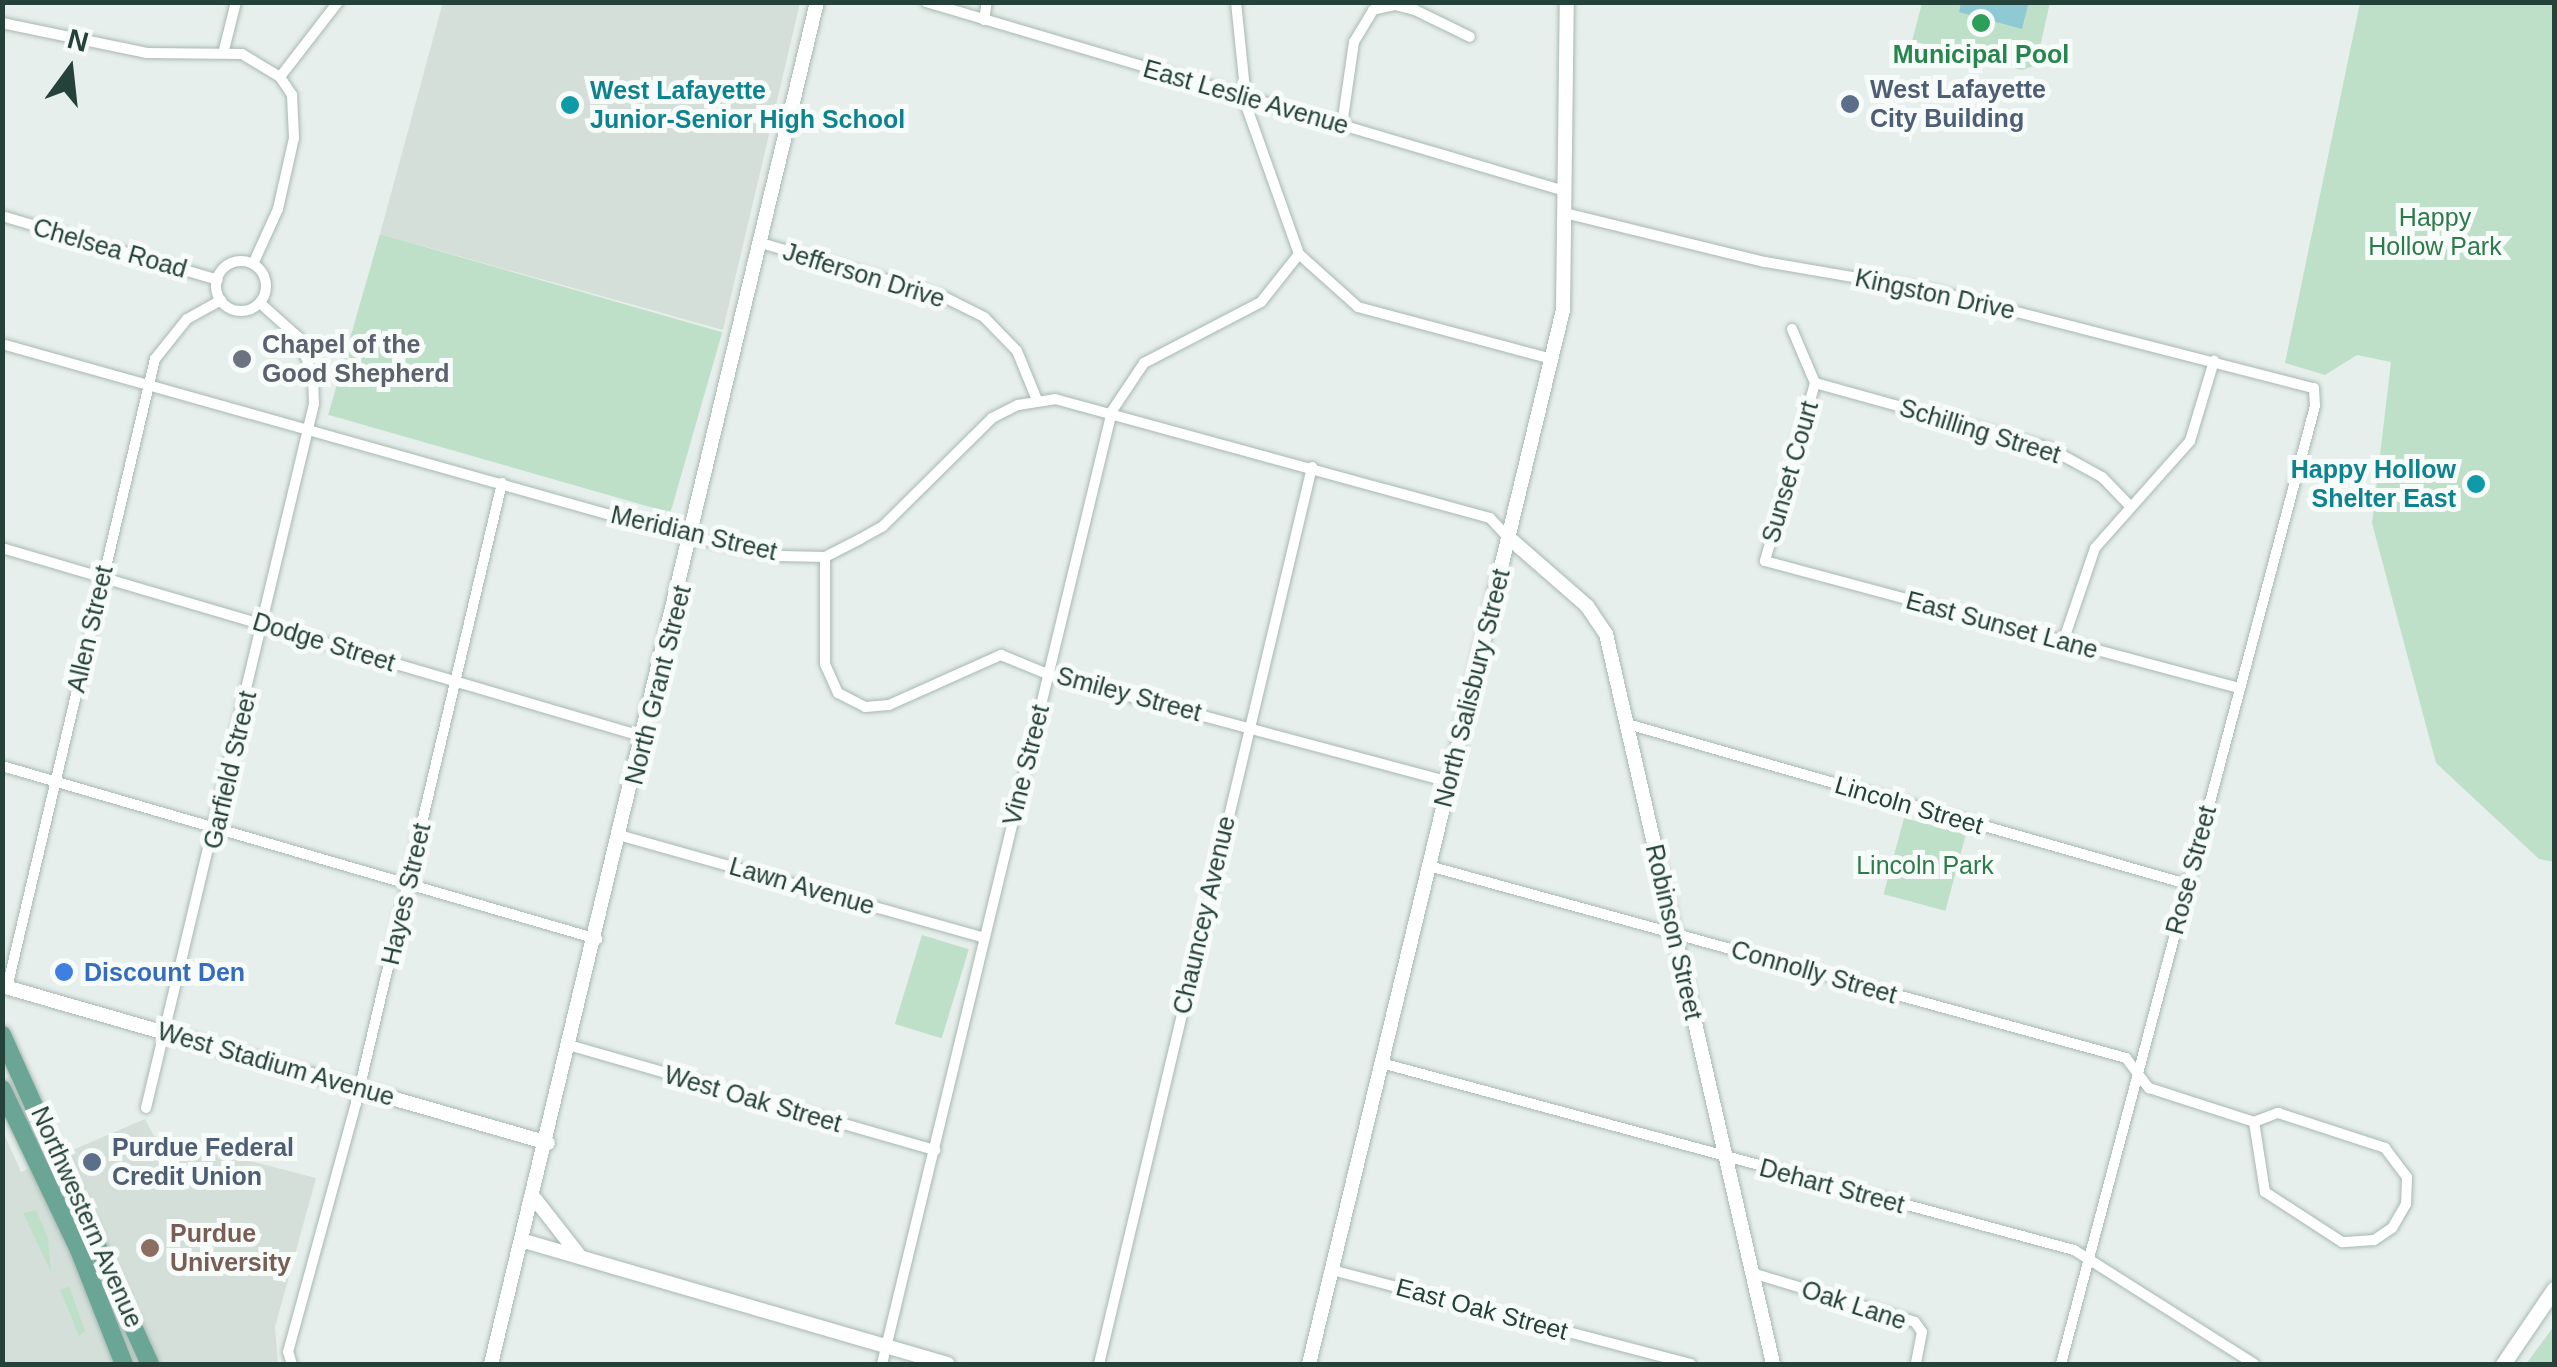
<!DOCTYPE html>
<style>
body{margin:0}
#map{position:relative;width:2557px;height:1367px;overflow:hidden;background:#e6efeb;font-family:Helvetica,sans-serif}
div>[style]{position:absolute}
.built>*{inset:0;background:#d4dfda}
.green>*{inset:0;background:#bfe0c8;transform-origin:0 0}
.water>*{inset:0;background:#8ec9d4}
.roads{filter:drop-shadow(0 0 2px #a8b8b2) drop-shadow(0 0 2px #a8b8b2)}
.minor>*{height:10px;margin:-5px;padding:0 5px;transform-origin:5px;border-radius:5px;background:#fff}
.minor>.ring{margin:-5px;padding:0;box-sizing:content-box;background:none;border:10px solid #fff;border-radius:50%}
.tertiary>*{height:14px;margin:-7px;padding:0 7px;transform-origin:7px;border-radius:7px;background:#fff}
.secondary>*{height:15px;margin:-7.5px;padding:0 7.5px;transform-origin:7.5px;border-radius:7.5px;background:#fff}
.primary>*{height:18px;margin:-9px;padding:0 9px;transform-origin:9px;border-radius:9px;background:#6aa596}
.dots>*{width:28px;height:28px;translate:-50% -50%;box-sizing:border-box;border:5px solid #f7fbf9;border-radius:50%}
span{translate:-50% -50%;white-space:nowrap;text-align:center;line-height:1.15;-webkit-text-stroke:10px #f7fbf9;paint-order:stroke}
.leisure-label{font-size:25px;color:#27864d;font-weight:700}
.service-label{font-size:25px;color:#4e5e75;font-weight:700}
.left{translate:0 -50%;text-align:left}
.culture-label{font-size:25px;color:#0d838f;font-weight:700}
.right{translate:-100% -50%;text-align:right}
.street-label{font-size:25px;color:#24423a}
.park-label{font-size:25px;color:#2d7a4b}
.worship-label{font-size:25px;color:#5b616d;font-weight:700}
.shop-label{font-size:25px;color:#366cbe;font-weight:700}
.education-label{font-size:25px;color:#785e54;font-weight:700}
.frame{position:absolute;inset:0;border:5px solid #24423a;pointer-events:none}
.north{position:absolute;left:20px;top:20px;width:100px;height:100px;-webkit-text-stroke:8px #f7fbf9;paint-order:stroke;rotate:15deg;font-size:28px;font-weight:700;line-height:40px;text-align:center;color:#24423a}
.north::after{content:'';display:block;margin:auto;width:35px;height:45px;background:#24423a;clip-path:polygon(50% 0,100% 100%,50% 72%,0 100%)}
</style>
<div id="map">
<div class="built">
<i style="clip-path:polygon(443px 2px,800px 3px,723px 330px,380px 234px)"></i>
<i style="clip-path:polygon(145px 1119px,154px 1136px,316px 1178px,275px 1327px,278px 1364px,3px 1364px,2px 1129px,21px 1172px)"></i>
</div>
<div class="green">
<i style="clip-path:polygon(1922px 3px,2050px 2px,2036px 65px,2022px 70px,1912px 41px)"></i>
<i style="clip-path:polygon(2360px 3px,2554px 3px,2554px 862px,2539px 859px,2436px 763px,2372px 523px,2391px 362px,2357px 355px,2325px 375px,2285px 363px)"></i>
<i style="left:380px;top:234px;width:356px;height:188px;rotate:16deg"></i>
<i style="left:1904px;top:818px;width:64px;height:79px;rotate:15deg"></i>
<i style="left:922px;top:935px;width:49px;height:93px;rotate:17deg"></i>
<i style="clip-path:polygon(36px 1210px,48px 1238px,51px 1272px,23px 1213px)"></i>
<i style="clip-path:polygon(69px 1286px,85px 1331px,79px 1336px,60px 1290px)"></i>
<i style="clip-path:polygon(2554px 1326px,2554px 1364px,2526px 1364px)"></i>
</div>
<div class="water">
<i style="clip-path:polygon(1961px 3px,2015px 2px,2028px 5px,2022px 29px,1959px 12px)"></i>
</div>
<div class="roads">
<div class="minor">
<i style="left:926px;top:2px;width:666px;rotate:16.48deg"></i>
<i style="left:1236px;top:2px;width:107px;rotate:84.1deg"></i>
<i style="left:1247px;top:108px;width:155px;rotate:70.4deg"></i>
<i style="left:1299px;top:254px;width:79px;rotate:41.9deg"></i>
<i style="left:1358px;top:307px;width:201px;rotate:15deg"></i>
<i style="left:984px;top:20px;width:18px;rotate:-81deg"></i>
<i style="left:2px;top:23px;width:148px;rotate:11.7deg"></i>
<i style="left:147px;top:53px;width:95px;rotate:0.6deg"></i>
<i style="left:242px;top:54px;width:44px;rotate:31.2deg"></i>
<i style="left:280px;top:77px;width:22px;rotate:56deg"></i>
<i style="left:292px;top:95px;width:43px;rotate:87.3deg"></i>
<i style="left:294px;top:138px;width:73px;rotate:102.7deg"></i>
<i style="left:278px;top:209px;width:60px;rotate:114.4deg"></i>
<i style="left:224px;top:50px;width:49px;rotate:-76deg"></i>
<i style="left:280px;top:77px;width:95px;rotate:-52.3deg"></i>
<i style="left:1342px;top:125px;width:84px;rotate:-81.8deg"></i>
<i style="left:1354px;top:42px;width:37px;rotate:-59deg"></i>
<i style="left:1373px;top:10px;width:23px;rotate:-13deg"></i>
<i style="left:1395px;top:5px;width:21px;rotate:14deg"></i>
<i style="left:1415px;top:10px;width:61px;rotate:26.1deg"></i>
<i style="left:1565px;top:213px;width:206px;rotate:13.8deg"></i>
<i style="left:1765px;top:262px;width:172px;rotate:9.7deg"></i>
<i style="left:1935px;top:291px;width:391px;rotate:14.4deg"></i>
<i style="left:2314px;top:388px;width:18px;rotate:87deg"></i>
<i style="left:2315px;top:406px;width:991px;rotate:104.85deg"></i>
<i style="left:2px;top:216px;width:225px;rotate:16.5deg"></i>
<i style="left:761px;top:243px;width:191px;rotate:16.4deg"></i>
<i style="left:944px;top:297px;width:45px;rotate:26.6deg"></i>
<i style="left:984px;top:317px;width:47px;rotate:45.9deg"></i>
<i style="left:1017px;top:351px;width:53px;rotate:67.8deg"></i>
<i class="ring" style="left:216px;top:261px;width:40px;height:40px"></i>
<i style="left:1792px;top:329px;width:59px;rotate:66.9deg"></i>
<i style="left:1815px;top:383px;width:185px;rotate:105.7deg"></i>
<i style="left:1765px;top:561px;width:491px;rotate:15deg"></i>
<i style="left:2px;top:344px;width:702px;rotate:15.7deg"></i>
<i style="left:678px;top:534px;width:105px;rotate:12.1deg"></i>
<i style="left:781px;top:556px;width:44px;rotate:1.3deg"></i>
<i style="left:825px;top:557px;width:39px;rotate:-27deg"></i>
<i style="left:860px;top:539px;width:26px;rotate:-29deg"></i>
<i style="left:883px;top:526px;width:153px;rotate:-44.7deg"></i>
<i style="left:992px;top:418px;width:29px;rotate:-27deg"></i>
<i style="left:1018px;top:405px;width:37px;rotate:-9deg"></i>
<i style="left:1055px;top:399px;width:451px;rotate:15.3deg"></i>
<i style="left:1490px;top:518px;width:26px;rotate:47deg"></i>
<i style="left:1815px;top:383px;width:243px;rotate:15.5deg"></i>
<i style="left:2049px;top:448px;width:60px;rotate:28.7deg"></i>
<i style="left:2102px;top:477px;width:40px;rotate:46deg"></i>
<i style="left:2px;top:548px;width:669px;rotate:16.4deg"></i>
<i style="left:825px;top:557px;width:107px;rotate:90deg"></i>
<i style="left:825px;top:664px;width:32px;rotate:66deg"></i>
<i style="left:838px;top:693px;width:30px;rotate:27deg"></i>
<i style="left:865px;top:707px;width:24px;rotate:-5deg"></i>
<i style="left:889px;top:705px;width:123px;rotate:-24.1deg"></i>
<i style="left:1001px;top:655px;width:53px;rotate:22.2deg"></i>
<i style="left:1050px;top:675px;width:413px;rotate:15deg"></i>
<i style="left:2063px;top:642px;width:99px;rotate:-71.2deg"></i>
<i style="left:2095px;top:548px;width:143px;rotate:-48.4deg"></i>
<i style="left:2190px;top:441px;width:84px;rotate:-73.3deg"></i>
<i style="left:1631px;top:725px;width:578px;rotate:15.96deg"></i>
<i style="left:2px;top:766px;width:620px;rotate:16.21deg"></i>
<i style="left:622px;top:836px;width:374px;rotate:15.7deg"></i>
<i style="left:1429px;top:866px;width:723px;rotate:15.4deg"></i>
<i style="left:2126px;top:1058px;width:38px;rotate:53deg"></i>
<i style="left:2149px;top:1088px;width:110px;rotate:17.9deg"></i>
<i style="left:7px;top:988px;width:646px;rotate:-76.76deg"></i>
<i style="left:155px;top:359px;width:51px;rotate:-51.3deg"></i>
<i style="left:187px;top:319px;width:39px;rotate:-29deg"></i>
<i style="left:572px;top:1046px;width:378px;rotate:16deg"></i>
<i style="left:1385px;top:1064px;width:714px;rotate:15.11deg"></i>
<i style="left:2074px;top:1250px;width:213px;rotate:32.3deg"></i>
<i style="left:146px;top:1108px;width:724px;rotate:-76.58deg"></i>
<i style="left:314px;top:404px;width:28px;rotate:-92deg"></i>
<i style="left:313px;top:376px;width:42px;rotate:-111deg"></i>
<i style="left:298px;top:337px;width:51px;rotate:-138.2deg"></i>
<i style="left:2278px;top:1113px;width:113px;rotate:18.1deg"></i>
<i style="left:2385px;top:1148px;width:36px;rotate:53deg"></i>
<i style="left:2407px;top:1177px;width:27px;rotate:92deg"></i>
<i style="left:2406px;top:1204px;width:28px;rotate:120deg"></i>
<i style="left:2392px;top:1228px;width:22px;rotate:146deg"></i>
<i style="left:2374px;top:1240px;width:32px;rotate:176deg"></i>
<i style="left:2342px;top:1242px;width:92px;rotate:-147deg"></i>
<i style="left:2265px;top:1192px;width:71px;rotate:-98.9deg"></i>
<i style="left:2254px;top:1122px;width:26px;rotate:-21deg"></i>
<i style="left:1332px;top:1270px;width:371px;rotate:14.7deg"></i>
<i style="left:1752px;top:1273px;width:170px;rotate:16.7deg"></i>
<i style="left:1915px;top:1322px;width:12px;rotate:55deg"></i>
<i style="left:1922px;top:1332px;width:33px;rotate:101deg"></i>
<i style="left:292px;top:1364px;width:13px;rotate:-108deg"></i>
<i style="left:288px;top:1352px;width:258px;rotate:-74.7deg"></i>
<i style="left:356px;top:1103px;width:637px;rotate:-76.75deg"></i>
<i style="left:882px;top:1364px;width:980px;rotate:-76.43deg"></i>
<i style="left:1112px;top:411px;width:58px;rotate:-56.3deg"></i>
<i style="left:1144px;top:363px;width:132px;rotate:-27.5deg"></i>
<i style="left:1261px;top:302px;width:61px;rotate:-51.6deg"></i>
<i style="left:1099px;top:1364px;width:922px;rotate:-76.64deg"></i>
</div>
<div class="tertiary">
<i style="left:1508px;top:537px;width:105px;rotate:41.1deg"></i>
<i style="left:1587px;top:606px;width:34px;rotate:56deg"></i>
<i style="left:1606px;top:634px;width:749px;rotate:77.11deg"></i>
<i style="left:2px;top:986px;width:568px;rotate:16.04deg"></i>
<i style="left:535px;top:1199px;width:70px;rotate:52deg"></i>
<i style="left:524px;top:1241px;width:441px;rotate:16.2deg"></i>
<i style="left:491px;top:1364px;width:1400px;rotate:-76.54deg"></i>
<i style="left:1309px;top:1364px;width:1084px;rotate:-76.45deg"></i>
<i style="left:1563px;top:310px;width:308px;rotate:-89.3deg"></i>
</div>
<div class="secondary">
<i style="left:2503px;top:1364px;width:91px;rotate:-55.8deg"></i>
</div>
<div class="primary">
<i style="left:2px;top:1035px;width:361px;rotate:65.8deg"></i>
<i style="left:2px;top:1089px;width:178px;rotate:64.4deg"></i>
<i style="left:79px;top:1250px;width:123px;rotate:68.5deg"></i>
</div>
</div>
<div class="dots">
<i style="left:1981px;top:23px;background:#2e9e5b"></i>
<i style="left:1850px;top:104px;background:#5c6f8a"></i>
<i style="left:570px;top:105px;background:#0f9aa8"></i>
<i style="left:242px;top:359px;background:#6b7280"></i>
<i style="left:2476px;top:484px;background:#0f9aa8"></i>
<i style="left:64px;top:972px;background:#3f7fe0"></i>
<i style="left:92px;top:1162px;background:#5c6f8a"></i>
<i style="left:150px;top:1248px;background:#8d6e63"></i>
</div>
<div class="leisure-label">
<span style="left:1981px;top:54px">Municipal Pool</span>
</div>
<div class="service-label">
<span class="left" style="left:1870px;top:104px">West Lafayette<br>City Building</span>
<span class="left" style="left:112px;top:1162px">Purdue Federal<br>Credit Union</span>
</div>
<div class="culture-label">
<span class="left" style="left:590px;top:105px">West Lafayette<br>Junior-Senior High School</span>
<span class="right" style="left:2456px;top:484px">Happy Hollow<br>Shelter East</span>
</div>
<div class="street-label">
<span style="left:1246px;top:97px;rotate:16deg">East Leslie Avenue</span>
<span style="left:110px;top:248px;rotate:16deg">Chelsea Road</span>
<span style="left:864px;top:275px;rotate:17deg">Jefferson Drive</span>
<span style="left:1935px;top:294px;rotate:12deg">Kingston Drive</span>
<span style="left:1980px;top:431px;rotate:17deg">Schilling Street</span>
<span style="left:1790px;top:472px;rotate:-74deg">Sunset Court</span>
<span style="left:694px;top:533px;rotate:13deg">Meridian Street</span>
<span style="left:2002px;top:625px;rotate:15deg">East Sunset Lane</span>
<span style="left:90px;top:629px;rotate:-77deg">Allen Street</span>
<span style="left:324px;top:642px;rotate:17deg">Dodge Street</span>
<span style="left:658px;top:685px;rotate:-76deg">North Grant Street</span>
<span style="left:1472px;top:688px;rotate:-76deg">North Salisbury Street</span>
<span style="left:1129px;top:694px;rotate:15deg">Smiley Street</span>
<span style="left:1026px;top:765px;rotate:-76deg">Vine Street</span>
<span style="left:230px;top:770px;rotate:-77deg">Garfield Street</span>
<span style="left:1909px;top:805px;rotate:16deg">Lincoln Street</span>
<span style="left:2191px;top:870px;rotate:-75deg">Rose Street</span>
<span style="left:802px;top:886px;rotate:16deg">Lawn Avenue</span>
<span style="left:406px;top:894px;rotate:-77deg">Hayes Street</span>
<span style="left:1204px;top:915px;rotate:-77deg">Chauncey Avenue</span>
<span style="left:1674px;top:932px;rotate:77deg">Robinson Street</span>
<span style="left:1814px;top:972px;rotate:16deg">Connolly Street</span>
<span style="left:276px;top:1064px;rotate:16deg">West Stadium Avenue</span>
<span style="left:753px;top:1099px;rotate:16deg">West Oak Street</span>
<span style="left:1832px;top:1186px;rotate:15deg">Dehart Street</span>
<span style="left:87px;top:1217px;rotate:66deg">Northwestern Avenue</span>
<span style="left:1854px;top:1305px;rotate:18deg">Oak Lane</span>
<span style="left:1482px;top:1309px;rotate:15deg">East Oak Street</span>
</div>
<div class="park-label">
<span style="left:2435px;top:232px">Happy<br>Hollow Park</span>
<span style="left:1925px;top:865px">Lincoln Park</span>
</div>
<div class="worship-label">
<span class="left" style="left:262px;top:359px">Chapel of the<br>Good Shepherd</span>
</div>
<div class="shop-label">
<span class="left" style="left:84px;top:972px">Discount Den</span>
</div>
<div class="education-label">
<span class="left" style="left:170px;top:1248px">Purdue<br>University</span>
</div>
<div class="frame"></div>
<div class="north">N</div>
</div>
